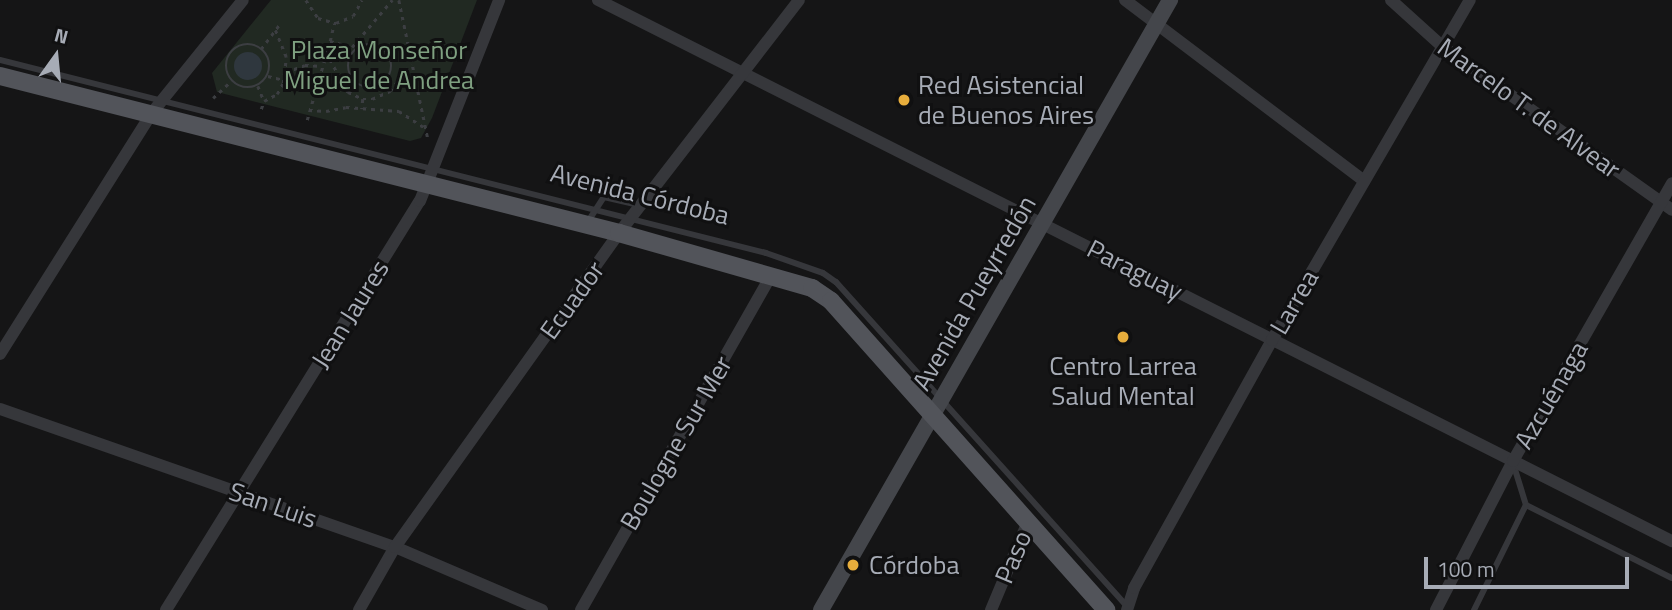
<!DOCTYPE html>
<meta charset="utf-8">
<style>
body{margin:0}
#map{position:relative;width:1672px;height:610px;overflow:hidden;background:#151516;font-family:"Titillium Web",sans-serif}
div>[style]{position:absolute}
.green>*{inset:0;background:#212922}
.water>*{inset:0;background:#2f373e}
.round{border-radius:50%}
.path>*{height:2.5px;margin-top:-1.25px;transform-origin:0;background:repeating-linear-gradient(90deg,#3c3e42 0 3.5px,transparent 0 8.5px)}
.path>.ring{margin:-1.25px;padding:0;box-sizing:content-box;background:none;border:2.5px solid #3c3e42;border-radius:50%}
.lane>*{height:6px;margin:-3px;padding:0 3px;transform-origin:3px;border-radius:3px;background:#36373b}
.street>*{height:12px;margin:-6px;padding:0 6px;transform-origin:6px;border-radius:6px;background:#36373b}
.secondary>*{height:16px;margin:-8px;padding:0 8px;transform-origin:8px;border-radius:8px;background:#44464b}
.primary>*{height:18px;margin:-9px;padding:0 9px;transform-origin:9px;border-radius:9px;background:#52545a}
.dots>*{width:19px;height:19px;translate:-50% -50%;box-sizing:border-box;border:4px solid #101011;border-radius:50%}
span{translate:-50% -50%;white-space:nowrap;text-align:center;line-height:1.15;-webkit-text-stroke:6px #101011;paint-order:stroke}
.park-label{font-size:26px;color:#7fa081}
.poi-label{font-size:26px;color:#a7acb6}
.left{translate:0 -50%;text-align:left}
.street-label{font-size:26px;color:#a7acb6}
.north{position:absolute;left:21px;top:21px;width:70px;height:70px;-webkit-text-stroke:5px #101011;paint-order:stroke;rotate:15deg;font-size:19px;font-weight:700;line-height:28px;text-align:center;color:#a7acb6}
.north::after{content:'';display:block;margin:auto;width:24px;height:32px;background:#a7acb6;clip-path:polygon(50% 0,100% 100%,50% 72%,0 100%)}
.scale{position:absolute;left:1424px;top:557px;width:205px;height:32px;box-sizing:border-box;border:4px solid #a7acb6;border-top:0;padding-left:9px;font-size:21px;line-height:24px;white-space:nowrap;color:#a7acb6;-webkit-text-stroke:5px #101011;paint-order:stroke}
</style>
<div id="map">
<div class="green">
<i style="clip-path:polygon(271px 0,477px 0,432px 118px,421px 138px,410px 141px,217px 92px,212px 73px)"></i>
</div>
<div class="water">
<i class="round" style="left:234px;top:52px;width:28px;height:28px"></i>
</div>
<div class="path">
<i style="left:306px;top:0;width:22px;rotate:56deg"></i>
<i style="left:318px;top:18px;width:19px;rotate:16deg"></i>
<i style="left:336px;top:23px;width:18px;rotate:-22deg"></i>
<i style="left:353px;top:16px;width:18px;rotate:-61deg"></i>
<i style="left:399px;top:0;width:142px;rotate:78.2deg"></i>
<i style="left:330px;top:41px;width:18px;rotate:-77deg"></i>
<i class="ring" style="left:348px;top:44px;width:41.5px;height:41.5px"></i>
<i class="ring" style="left:226px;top:44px;width:41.5px;height:41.5px"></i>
<i style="left:328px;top:46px;width:24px;rotate:24deg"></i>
<i style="left:261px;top:49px;width:31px;rotate:-53deg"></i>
<i style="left:326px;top:52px;width:46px;rotate:61.2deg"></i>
<i style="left:348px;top:92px;width:17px;rotate:25deg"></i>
<i style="left:363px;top:99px;width:10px;rotate:96deg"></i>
<i style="left:286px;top:72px;width:20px;rotate:-20deg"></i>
<i style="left:305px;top:65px;width:17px;rotate:3deg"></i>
<i style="left:268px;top:76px;width:16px;rotate:14deg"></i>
<i style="left:258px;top:86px;width:16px;rotate:68deg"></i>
<i style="left:264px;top:101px;width:15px;rotate:-28deg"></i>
<i style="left:277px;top:94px;width:13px;rotate:-61deg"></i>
<i style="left:283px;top:83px;width:26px;rotate:-83deg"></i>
<i style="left:286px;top:57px;width:29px;rotate:-112deg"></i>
<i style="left:213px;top:98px;width:26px;rotate:-43deg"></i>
<i style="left:363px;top:99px;width:9px"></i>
<i style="left:372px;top:99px;width:20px;rotate:-24deg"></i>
<i style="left:390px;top:91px;width:34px;rotate:-52deg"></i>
<i style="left:261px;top:109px;width:9px;rotate:-69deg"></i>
<i style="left:309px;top:110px;width:17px;rotate:3deg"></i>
<i style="left:326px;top:111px;width:20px;rotate:-11deg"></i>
<i style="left:346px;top:107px;width:53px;rotate:4.3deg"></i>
<i style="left:399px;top:111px;width:33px;rotate:33deg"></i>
<i style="left:307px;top:120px;width:82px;rotate:-73.8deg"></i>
<i style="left:330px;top:41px;width:23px;rotate:15deg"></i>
<i style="left:352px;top:47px;width:62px;rotate:-49.6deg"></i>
</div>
<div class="lane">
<i style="left:0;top:60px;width:790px;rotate:14.14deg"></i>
<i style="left:766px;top:253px;width:60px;rotate:19.3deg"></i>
<i style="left:823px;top:273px;width:16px;rotate:35deg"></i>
<i style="left:836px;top:282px;width:438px;rotate:48.1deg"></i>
<i style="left:587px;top:223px;width:31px;rotate:-57deg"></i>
<i style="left:604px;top:197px;width:37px;rotate:13deg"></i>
<i style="left:1513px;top:463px;width:44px;rotate:72.8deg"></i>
<i style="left:1526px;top:505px;width:163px;rotate:26.6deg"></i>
<i style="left:1474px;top:610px;width:117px;rotate:-63.7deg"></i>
</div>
<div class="street">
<i style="left:598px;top:0;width:1203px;rotate:26.74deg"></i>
<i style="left:1125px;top:0;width:300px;rotate:37.1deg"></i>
<i style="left:1391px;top:0;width:70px;rotate:42.1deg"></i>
<i style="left:1443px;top:47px;width:281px;rotate:35.4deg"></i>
<i style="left:0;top:354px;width:284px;rotate:-57.8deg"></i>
<i style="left:151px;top:114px;width:146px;rotate:-51.1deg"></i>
<i style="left:0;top:409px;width:418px;rotate:19.3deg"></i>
<i style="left:395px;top:547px;width:160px;rotate:23.2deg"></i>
<i style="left:166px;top:610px;width:481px;rotate:-58.2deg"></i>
<i style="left:420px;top:201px;width:216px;rotate:-68.5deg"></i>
<i style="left:359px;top:610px;width:73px;rotate:-60.3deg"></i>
<i style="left:395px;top:547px;width:386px;rotate:-54.5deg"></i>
<i style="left:619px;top:233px;width:294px;rotate:-52.3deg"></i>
<i style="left:581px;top:610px;width:385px;rotate:-60.4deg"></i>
<i style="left:991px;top:610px;width:93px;rotate:-67.3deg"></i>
<i style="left:1127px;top:610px;width:23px;rotate:-72deg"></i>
<i style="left:1134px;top:588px;width:284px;rotate:-60.9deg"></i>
<i style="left:1272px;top:340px;width:393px;rotate:-59.8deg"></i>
<i style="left:1436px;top:610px;width:168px;rotate:-62.7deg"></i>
<i style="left:1513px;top:461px;width:320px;rotate:-60.2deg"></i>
</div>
<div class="secondary">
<i style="left:821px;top:610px;width:703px;rotate:-60.22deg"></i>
</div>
<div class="primary">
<i style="left:0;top:76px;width:639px;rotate:14.23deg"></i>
<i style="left:619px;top:233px;width:201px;rotate:15.9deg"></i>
<i style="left:812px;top:288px;width:23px;rotate:34deg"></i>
<i style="left:831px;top:301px;width:414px;rotate:48.3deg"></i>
</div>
<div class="dots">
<i style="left:904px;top:100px;background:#e7ad3c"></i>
<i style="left:1123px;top:337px;background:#e7ad3c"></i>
<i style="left:853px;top:565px;background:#e7ad3c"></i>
</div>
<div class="park-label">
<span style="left:379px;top:65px">Plaza Monseñor<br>Miguel de Andrea</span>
</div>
<div class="poi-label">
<span class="left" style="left:918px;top:100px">Red Asistencial<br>de Buenos Aires</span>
<span style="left:1123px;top:381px">Centro Larrea<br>Salud Mental</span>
<span class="left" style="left:869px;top:565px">Córdoba</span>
</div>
<div class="street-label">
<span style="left:1529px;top:108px;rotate:36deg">Marcelo T. de Alvear</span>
<span style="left:640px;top:194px;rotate:14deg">Avenida Córdoba</span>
<span style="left:1135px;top:270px;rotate:27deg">Paraguay</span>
<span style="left:974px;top:293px;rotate:-60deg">Avenida Pueyrredón</span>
<span style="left:572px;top:300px;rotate:-54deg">Ecuador</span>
<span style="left:1294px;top:302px;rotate:-60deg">Larrea</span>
<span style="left:350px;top:314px;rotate:-58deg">Jean Jaures</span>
<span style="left:1551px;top:395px;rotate:-60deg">Azcuénaga</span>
<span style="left:676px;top:443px;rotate:-60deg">Boulogne Sur Mer</span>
<span style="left:273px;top:505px;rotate:19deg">San Luis</span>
<span style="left:1013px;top:557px;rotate:-67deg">Paso</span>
</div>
<div class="north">N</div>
<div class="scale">100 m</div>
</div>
